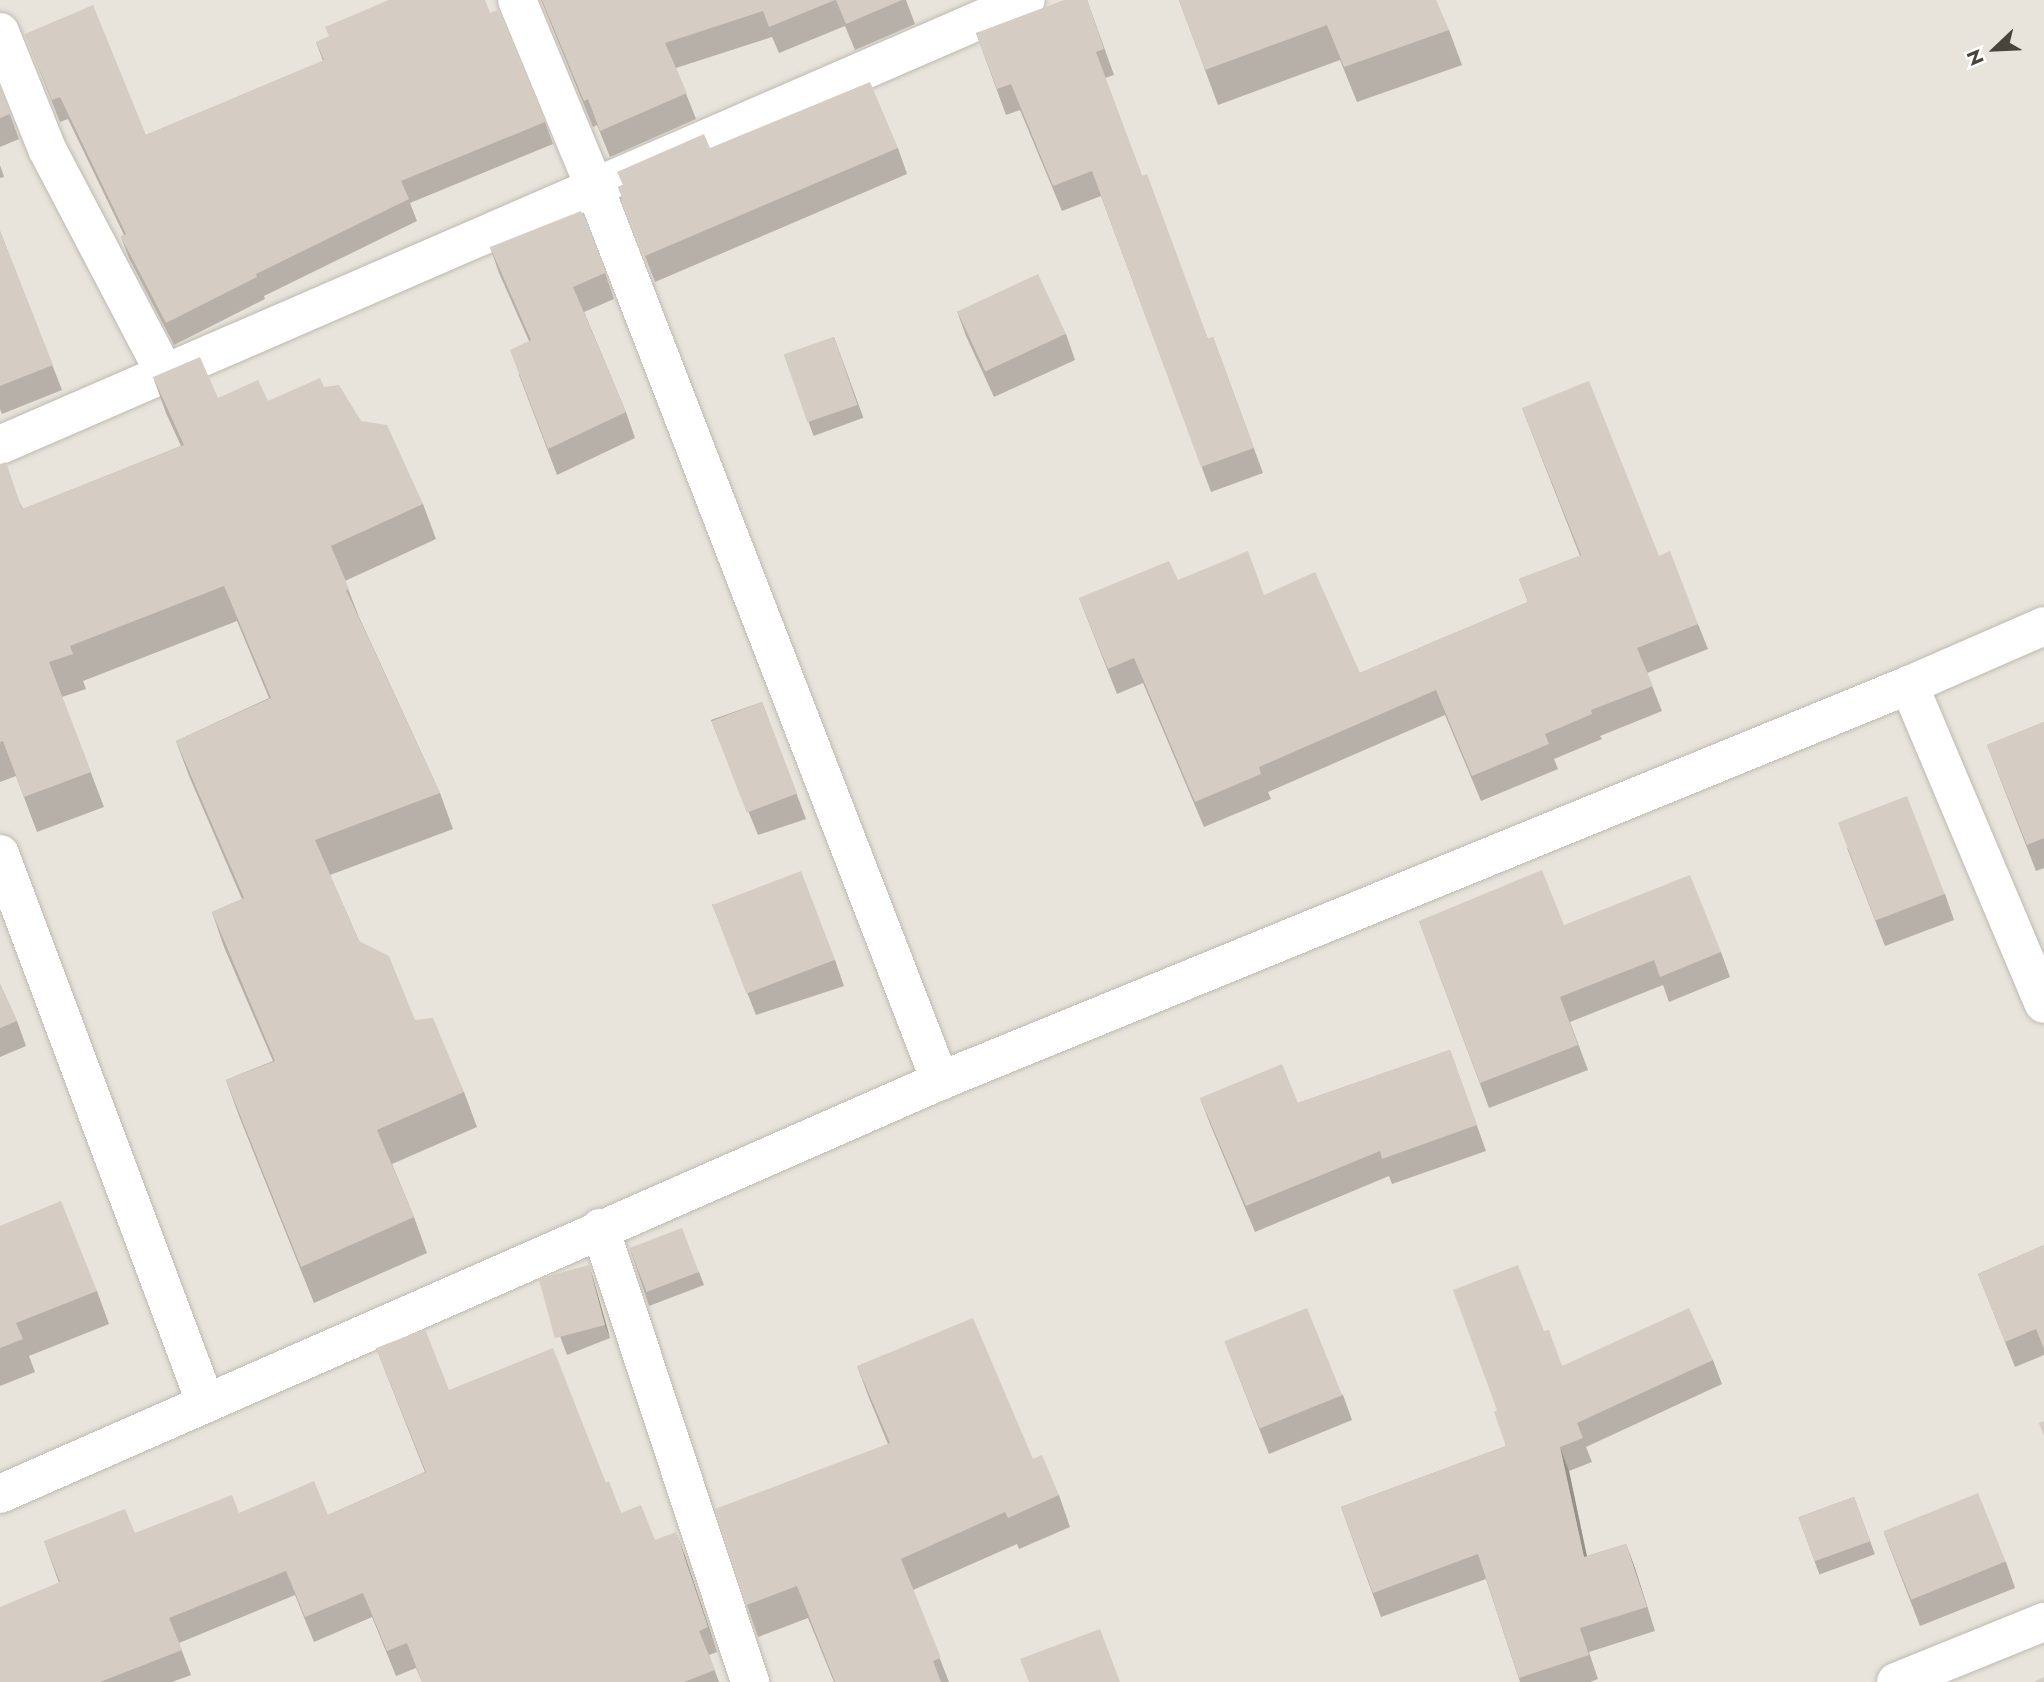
<!DOCTYPE html>
<style>
body{margin:0}
#map{position:relative;width:2044px;height:1682px;overflow:hidden;background:#f4f2ec;font-family:Jost,sans-serif}
div>[style]{position:absolute}
.residential>*{inset:0;background:#e8e3db;transform-origin:0 0}
.roads{filter:drop-shadow(0 0 2px #bfb9b0) drop-shadow(0 0 2px #bfb9b0)}
.street>*{height:38px;margin:-19px;padding:0 19px;transform-origin:19px;border-radius:19px;background:#fff}
.wall>*{inset:0;background:#b7b0a8;transform-origin:0 0}
.shaded-wall>*{inset:0;background:#959088}
.building>*{inset:0;background:#d5cdc3;transform-origin:0 0}
span{translate:-50% -50%;white-space:nowrap;text-align:center;line-height:1.15;-webkit-text-stroke:5px #fff;paint-order:stroke}
.north{position:absolute;left:1960px;top:14px;width:70px;height:70px;-webkit-text-stroke:5px #fff;paint-order:stroke;rotate:247deg;font-size:19px;font-weight:700;line-height:28px;text-align:center;color:#48433b}
.north::after{content:'';display:block;margin:auto;width:24px;height:32px;background:#48433b;clip-path:polygon(50% 0,100% 100%,50% 72%,0 100%)}
</style>
<div id="map">
<div class="residential">
<i style="left:0;top:0;width:2044px;height:1682px"></i>
</div>
<div class="roads">
<div class="street">
<i style="left:517px;top:0;width:201px;rotate:67.5deg"></i>
<i style="left:594px;top:186px;width:960px;rotate:68.86deg"></i>
<i style="left:0;top:32px;width:126px;rotate:68.1deg"></i>
<i style="left:47px;top:149px;width:252px;rotate:62.3deg"></i>
<i style="left:0;top:445px;width:1118px;rotate:-23.45deg"></i>
<i style="left:1909px;top:685px;width:346px;rotate:67.1deg"></i>
<i style="left:0;top:854px;width:587px;rotate:69.47deg"></i>
<i style="left:600px;top:1228px;width:478px;rotate:71.7deg"></i>
<i style="left:0;top:1494px;width:1027px;rotate:-23.72deg"></i>
<i style="left:940px;top:1081px;width:1047px;rotate:-22.23deg"></i>
<i style="left:1909px;top:685px;width:147px;rotate:-23.6deg"></i>
<i style="left:1896px;top:1682px;width:160px;rotate:-22.1deg"></i>
</div>
</div>
<div class="wall">
<i style="clip-path:polygon(541px 0,906px 0,915px 24px,855px 50px,845px 26px,779px 53px,772px 37px,676px 68px,696px 119px,610px 157px,597px 125px,593px 127px)"></i>
<i style="clip-path:polygon(1087px 0,1114px 75px,1105px 78px,1142px 176px,1208px 339px,1213px 337px,1263px 473px,1211px 492px,1101px 196px,1062px 211px,1020px 110px,1006px 115px,976px 33px)"></i>
<i style="clip-path:polygon(1179px 0,1449px 30px,1462px 65px,1357px 102px,1340px 60px,1218px 105px)"></i>
<i style="clip-path:polygon(490px 13px,545px 122px,553px 144px,410px 203px,417px 221px,264px 296px,265px 299px,174px 345px,129px 258px,121px 237px,124px 235px,68px 119px,60px 122px,25px 34px,146px 135px,323px 61px,316px 42px)"></i>
<i style="clip-path:polygon(0 88px,19px 139px,0 147px)"></i>
<i style="clip-path:polygon(710px 148px,898px 148px,907px 174px,655px 282px,618px 187px)"></i>
<i style="clip-path:polygon(0 165px,4px 177px,0 178px)"></i>
<i style="clip-path:polygon(0 231px,62px 390px,2px 414px,0 409px)"></i>
<i style="clip-path:polygon(490px 247px,605px 273px,614px 299px,584px 312px,626px 412px,635px 438px,557px 475px,519px 375px,529px 341px,499px 273px)"></i>
<i style="clip-path:polygon(957px 311px,1066px 334px,1075px 360px,994px 397px,966px 336px)"></i>
<i style="left:834px;top:337px;width:86px;height:53px;rotate:70deg"></i>
<i style="clip-path:polygon(153px 377px,218px 398px,268px 401px,324px 387px,361px 421px,423px 504px,436px 539px,345px 581px,359px 617px,440px 793px,453px 829px,330px 875px,359px 941px,464px 1092px,477px 1127px,392px 1164px,414px 1217px,427px 1253px,314px 1303px,239px 1116px,226px 1080px,273px 1061px,224px 947px,212px 912px,242px 899px,189px 776px,176px 741px,269px 698px,237px 621px,83px 681px,86px 689px,62px 697px,104px 807px,37px 832px,16px 776px,0 782px,0 464px,23px 509px,181px 446px,166px 413px)"></i>
<i style="clip-path:polygon(1522px 408px,1659px 556px,1698px 624px,1708px 649px,1647px 673px,1662px 711px,1600px 736px,1602px 739px,1554px 759px,1558px 769px,1481px 801px,1445px 715px,1268px 792px,1271px 799px,1204px 827px,1143px 683px,1117px 694px,1079px 598px,1178px 580px,1264px 595px,1360px 673px,1528px 602px,1519px 579px,1580px 556px)"></i>
<i style="clip-path:polygon(762px 702px,806px 819px,758px 835px,721px 745px,711px 720px)"></i>
<i style="clip-path:polygon(2044px 722px,2044px 868px,2036px 871px,1987px 745px)"></i>
<i style="clip-path:polygon(1847px 848px,1945px 894px,1954px 920px,1885px 946px)"></i>
<i style="clip-path:polygon(712px 904px,835px 960px,844px 986px,756px 1015px)"></i>
<i style="clip-path:polygon(1419px 921px,1564px 925px,1721px 952px,1730px 977px,1669px 1002px,1663px 985px,1570px 1022px,1588px 1070px,1489px 1108px)"></i>
<i style="clip-path:polygon(0 984px,17px 1021px,26px 1046px,0 1057px)"></i>
<i style="clip-path:polygon(1450px 1050px,1486px 1151px,1392px 1184px,1389px 1176px,1255px 1232px,1210px 1124px,1200px 1098px,1298px 1103px)"></i>
<i style="clip-path:polygon(0 1226px,97px 1291px,109px 1324px,29px 1356px,35px 1372px,0 1386px)"></i>
<i style="clip-path:polygon(2044px 1245px,2044px 1355px,2015px 1367px,1978px 1274px)"></i>
<i style="clip-path:polygon(630px 1249px,699px 1272px,704px 1285px,649px 1306px)"></i>
<i style="clip-path:polygon(593px 1278px,610px 1338px,567px 1355px,540px 1283px)"></i>
<i style="clip-path:polygon(1544px 1331px,1562px 1366px,1713px 1360px,1722px 1384px,1586px 1447px,1592px 1462px,1569px 1471px,1587px 1556px,1626px 1544px,1655px 1631px,1589px 1652px,1598px 1679px,1590px 1682px,1520px 1682px,1486px 1579px,1381px 1617px,1341px 1507px,1506px 1446px,1497px 1410px)"></i>
<i style="clip-path:polygon(1225px 1342px,1343px 1395px,1352px 1420px,1269px 1454px)"></i>
<i style="clip-path:polygon(376px 1348px,606px 1483px,621px 1513px,655px 1540px,685px 1556px,717px 1652px,709px 1655px,719px 1682px,422px 1682px,416px 1668px,396px 1676px,372px 1617px,314px 1642px,295px 1595px,179px 1643px,191px 1675px,172px 1682px,0 1682px,59px 1583px,44px 1541px,135px 1533px,239px 1513px,328px 1515px,425px 1472px)"></i>
<i style="clip-path:polygon(857px 1366px,1033px 1459px,1059px 1495px,1070px 1527px,1019px 1549px,1017px 1544px,913px 1590px,949px 1682px,834px 1682px,808px 1618px,758px 1637px,747px 1605px,888px 1444px,869px 1398px)"></i>
<i style="left:1854px;top:1497px;width:61px;height:59px;rotate:70deg"></i>
<i style="clip-path:polygon(1884px 1533px,2006px 1562px,2015px 1588px,1920px 1626px)"></i>
</div>
<div class="shaded-wall">
<i style="clip-path:polygon(589px 1265px,593px 1278px,610px 1338px,605px 1325px)"></i>
<i style="clip-path:polygon(1560px 1447px,1569px 1471px,1592px 1581px,1584px 1557px)"></i>
<i style="clip-path:polygon(676px 1532px,685px 1556px,717px 1652px,708px 1627px)"></i>
<i style="clip-path:polygon(1626px 1544px,1635px 1568px,1655px 1631px)"></i>
</div>
<div class="building">
<i style="clip-path:polygon(389px 0,485px 0,490px 13px,498px 10px,545px 122px,401px 181px,409px 199px,256px 274px,257px 277px,166px 323px,121px 237px,126px 234px,60px 97px,52px 100px,25px 34px,93px 5px,146px 135px,324px 60px,316px 42px,329px 36px,325px 27px)"></i>
<i style="clip-path:polygon(542px 0,835px 0,769px 27px,763px 11px,665px 43px,687px 93px,600px 131px,588px 99px,584px 101px)"></i>
<i style="clip-path:polygon(836px 0,902px 0,846px 24px)"></i>
<i style="clip-path:polygon(1064px 0,1087px 0,1104px 49px,1096px 52px,1142px 176px,1147px 174px,1208px 339px,1213px 337px,1254px 448px,1201px 467px,1092px 171px,1053px 186px,1011px 84px,997px 89px,976px 33px)"></i>
<i style="clip-path:polygon(1179px 0,1436px 0,1449px 30px,1344px 67px,1327px 25px,1205px 70px)"></i>
<i style="clip-path:polygon(870px 82px,898px 148px,645px 256px,618px 187px,623px 185px,617px 172px,704px 134px,710px 148px)"></i>
<i style="clip-path:polygon(0 88px,10px 114px,0 118px)"></i>
<i style="clip-path:polygon(581px 211px,605px 273px,573px 287px,626px 412px,548px 449px,510px 350px,531px 340px,490px 247px)"></i>
<i style="clip-path:polygon(0 231px,53px 365px,0 386px)"></i>
<i style="left:1038px;top:274px;width:66px;height:89px;rotate:65deg"></i>
<i style="left:834px;top:337px;width:72px;height:53px;rotate:71deg"></i>
<i style="clip-path:polygon(200px 357px,218px 398px,258px 380px,268px 401px,320px 378px,324px 387px,339px 385px,361px 421px,387px 425px,423px 504px,331px 546px,349px 589px,346px 590px,440px 793px,315px 840px,359px 941px,389px 956px,415px 1020px,433px 1018px,464px 1092px,377px 1130px,414px 1217px,301px 1267px,226px 1080px,275px 1061px,212px 912px,244px 898px,176px 741px,271px 698px,224px 586px,70px 646px,73px 654px,49px 662px,91px 772px,24px 797px,3px 741px,0 742px,0 464px,6px 462px,22px 509px,184px 445px,153px 377px)"></i>
<i style="clip-path:polygon(1589px 381px,1659px 556px,1670px 551px,1698px 624px,1637px 648px,1653px 686px,1591px 710px,1592px 714px,1545px 734px,1549px 744px,1472px 776px,1436px 690px,1259px 767px,1261px 774px,1195px 802px,1134px 658px,1108px 669px,1079px 598px,1169px 561px,1178px 580px,1248px 551px,1264px 595px,1315px 572px,1360px 673px,1528px 602px,1519px 579px,1581px 555px,1522px 408px)"></i>
<i style="left:762px;top:702px;width:98px;height:54px;rotate:69deg"></i>
<i style="clip-path:polygon(2044px 722px,2044px 838px,2027px 845px,1987px 745px)"></i>
<i style="left:1907px;top:796px;width:105px;height:74px;rotate:69deg"></i>
<i style="clip-path:polygon(1542px 870px,1564px 925px,1690px 875px,1721px 952px,1660px 977px,1654px 960px,1560px 997px,1578px 1045px,1480px 1083px,1419px 921px)"></i>
<i style="left:801px;top:871px;width:95px;height:95px;rotate:69deg"></i>
<i style="clip-path:polygon(0 984px,17px 1021px,0 1028px)"></i>
<i style="clip-path:polygon(1450px 1050px,1477px 1125px,1382px 1159px,1380px 1151px,1246px 1206px,1200px 1098px,1282px 1064px,1298px 1103px)"></i>
<i style="clip-path:polygon(61px 1201px,97px 1291px,16px 1323px,23px 1339px,0 1348px,0 1226px)"></i>
<i style="left:682px;top:1228px;width:47px;height:56px;rotate:69deg"></i>
<i style="clip-path:polygon(2044px 1245px,2044px 1349px,2036px 1329px,2005px 1342px,1978px 1274px)"></i>
<i style="left:589px;top:1265px;width:62px;height:52px;rotate:75deg"></i>
<i style="clip-path:polygon(1518px 1265px,1544px 1331px,1549px 1330px,1562px 1366px,1689px 1308px,1713px 1360px,1577px 1423px,1583px 1438px,1560px 1447px,1584px 1557px,1626px 1544px,1647px 1607px,1580px 1628px,1589px 1655px,1519px 1678px,1478px 1554px,1373px 1593px,1341px 1507px,1506px 1446px,1494px 1412px,1497px 1410px,1453px 1290px)"></i>
<i style="left:1307px;top:1308px;width:94px;height:89px;rotate:68deg"></i>
<i style="clip-path:polygon(973px 1318px,1033px 1459px,1042px 1455px,1059px 1495px,1008px 1518px,1005px 1512px,901px 1559px,941px 1658px,933px 1661px,941px 1682px,835px 1682px,797px 1586px,747px 1605px,715px 1509px,890px 1443px,857px 1366px)"></i>
<i style="clip-path:polygon(425px 1329px,449px 1390px,553px 1348px,606px 1483px,609px 1481px,621px 1513px,641px 1505px,655px 1540px,676px 1532px,708px 1627px,699px 1631px,715px 1670px,684px 1682px,422px 1682px,407px 1643px,387px 1651px,363px 1593px,305px 1617px,286px 1571px,169px 1618px,182px 1650px,100px 1682px,0 1682px,0 1607px,60px 1582px,44px 1541px,125px 1509px,135px 1533px,232px 1495px,239px 1513px,314px 1481px,328px 1515px,426px 1472px,376px 1348px)"></i>
<i style="clip-path:polygon(2044px 1421px,2044px 1436px,2039px 1423px)"></i>
<i style="left:1978px;top:1493px;width:74px;height:102px;rotate:68deg"></i>
<i style="left:1854px;top:1497px;width:47px;height:59px;rotate:70deg"></i>
<i style="clip-path:polygon(1100px 1629px,1120px 1682px,1029px 1682px,1020px 1659px)"></i>
<i style="clip-path:polygon(2044px 1677px,2044px 1682px,2034px 1682px)"></i>
</div>
<div class="north">N</div>
</div>
